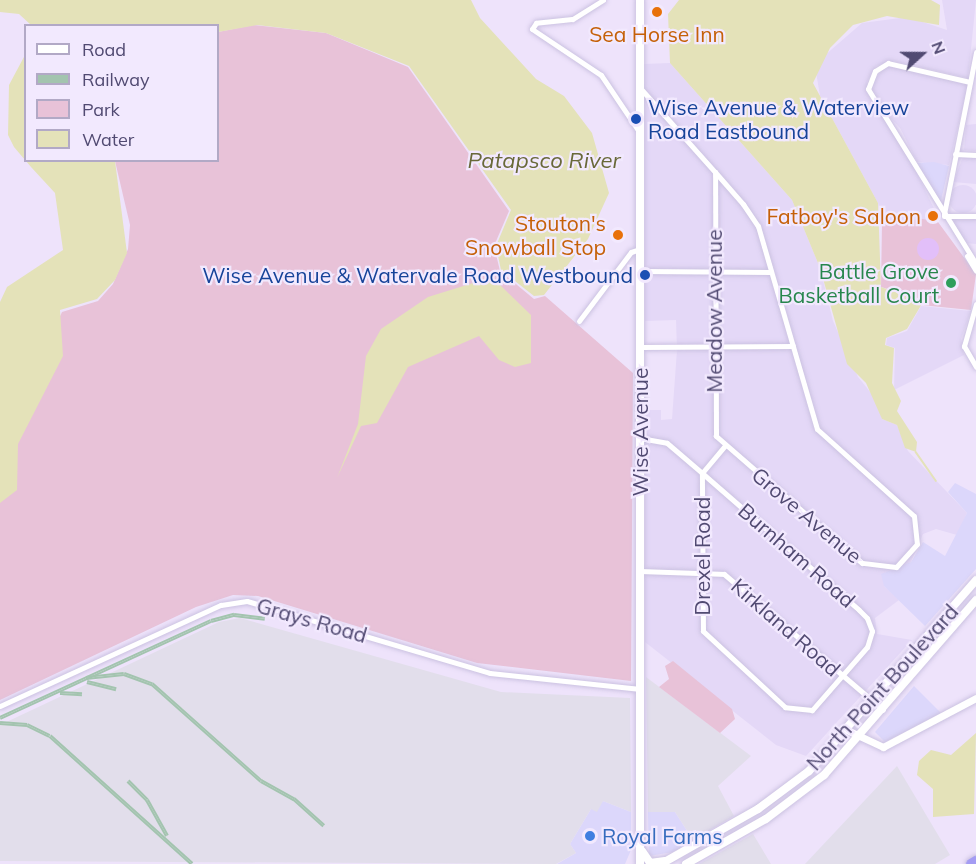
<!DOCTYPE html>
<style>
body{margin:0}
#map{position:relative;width:976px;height:864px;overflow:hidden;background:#eee3fb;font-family:Mulish,sans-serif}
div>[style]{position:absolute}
.residential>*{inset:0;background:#e4d8f7}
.round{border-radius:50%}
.commercial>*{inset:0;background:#dcd7fb}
.industrial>*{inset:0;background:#e2deeb}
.green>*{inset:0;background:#e8c2d8}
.sand>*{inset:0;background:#e2bff9}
.water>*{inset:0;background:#e4e2b9}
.stream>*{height:1.5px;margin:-0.75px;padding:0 0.75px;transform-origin:0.75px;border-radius:0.75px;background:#e4e2b9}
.roads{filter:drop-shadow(0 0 2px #cbc2e1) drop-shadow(0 0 2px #cbc2e1)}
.minor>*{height:5px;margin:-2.5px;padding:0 2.5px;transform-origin:2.5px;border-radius:2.5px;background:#fff}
.tertiary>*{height:7px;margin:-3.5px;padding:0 3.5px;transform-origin:3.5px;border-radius:3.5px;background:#fff}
.secondary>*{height:8px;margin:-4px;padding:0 4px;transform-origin:4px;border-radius:4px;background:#fff}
.motorway>*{height:10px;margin:-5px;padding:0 5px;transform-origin:5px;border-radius:5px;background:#a49cf3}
.rail>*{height:4px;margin-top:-2px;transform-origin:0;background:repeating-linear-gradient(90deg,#f2e9fe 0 4.5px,#a3c4af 0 9px);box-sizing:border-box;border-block:2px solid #a3c4af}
.dots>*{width:16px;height:16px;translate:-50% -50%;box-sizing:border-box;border:3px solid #f2e9fe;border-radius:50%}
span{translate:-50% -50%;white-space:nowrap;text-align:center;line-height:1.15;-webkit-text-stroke:4.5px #f2e9fe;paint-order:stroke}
.food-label{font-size:21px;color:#c56008}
.right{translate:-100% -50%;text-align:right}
.transit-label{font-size:21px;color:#164399}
.left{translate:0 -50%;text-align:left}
.leisure-label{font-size:21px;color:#27864d}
.street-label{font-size:21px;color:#514a72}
.shop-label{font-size:21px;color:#366cbe}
.water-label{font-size:22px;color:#696939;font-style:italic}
.legend{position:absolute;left:24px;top:24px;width:195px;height:138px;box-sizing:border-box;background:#f2e9fe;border:2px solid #b2a9c6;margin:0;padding:8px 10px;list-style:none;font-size:18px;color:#514a72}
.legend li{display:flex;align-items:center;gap:12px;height:30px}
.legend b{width:30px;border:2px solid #b2a9c6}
.north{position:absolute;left:892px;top:24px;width:60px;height:60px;-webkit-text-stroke:4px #f2e9fe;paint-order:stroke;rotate:69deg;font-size:16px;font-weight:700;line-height:24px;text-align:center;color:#514a72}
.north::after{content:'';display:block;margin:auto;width:21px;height:27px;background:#514a72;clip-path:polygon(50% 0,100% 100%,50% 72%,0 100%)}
</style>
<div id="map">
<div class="residential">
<i style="clip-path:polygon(942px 0,976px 0,968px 78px,893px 61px,876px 66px,867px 82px,872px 104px,901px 140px,940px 221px,882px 223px,878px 203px,820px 96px,816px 72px,824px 56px,862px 23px,908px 17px,947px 30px)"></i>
<i style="clip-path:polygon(670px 63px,792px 200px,820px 268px,833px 321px,858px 377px,880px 404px,882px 419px,897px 425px,908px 451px,967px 513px,957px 535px,936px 529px,923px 534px,911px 562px,884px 586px,899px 600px,875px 618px,877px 634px,912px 640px,806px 756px,776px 745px,645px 642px,645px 410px,661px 410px,661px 420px,672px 419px,677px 350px,676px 320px,645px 321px,644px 64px)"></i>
<i style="clip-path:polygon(887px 65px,968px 84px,949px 165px,917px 162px,900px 128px,874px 100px,871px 83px)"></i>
<i style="clip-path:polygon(976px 124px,976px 151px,964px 150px,966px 125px)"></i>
<i style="clip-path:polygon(963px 157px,976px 158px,976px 184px,953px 182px)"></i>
<i class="round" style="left:949px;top:185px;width:28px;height:28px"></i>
<i style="clip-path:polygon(955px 219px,976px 219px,976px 244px,965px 243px,953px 224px)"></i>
<i style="clip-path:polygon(921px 306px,971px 311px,961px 339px,964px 355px,894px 390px,895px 348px,886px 345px,887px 338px,907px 331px)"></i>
</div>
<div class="commercial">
<i style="clip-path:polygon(934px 162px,949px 166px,940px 205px,917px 163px)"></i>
<i style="clip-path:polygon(955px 483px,976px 494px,976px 569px,925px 626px,884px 586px,881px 574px,911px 562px,923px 542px,945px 556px,967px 513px,948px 492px)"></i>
<i style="clip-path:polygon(914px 686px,941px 713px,885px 742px,875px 732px)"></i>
<i style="clip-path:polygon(603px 801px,631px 812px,631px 850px,625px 864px,557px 864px,576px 853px,570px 844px,591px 809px)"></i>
<i style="clip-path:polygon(648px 812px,675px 812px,693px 840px,673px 852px,649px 856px)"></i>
</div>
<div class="industrial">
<i style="clip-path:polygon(240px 618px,501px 692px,630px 698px,631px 812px,603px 801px,597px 812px,591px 809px,570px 844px,576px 853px,556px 864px,0 861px,0 725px,219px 622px)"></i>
<i style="clip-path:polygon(646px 677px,751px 756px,718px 786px,734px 816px,693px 840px,675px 812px,648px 812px)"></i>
<i style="clip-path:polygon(897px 766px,950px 855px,935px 864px,805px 864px)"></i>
<i style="clip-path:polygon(753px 834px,771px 864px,699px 864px)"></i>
</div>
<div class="green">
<i style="clip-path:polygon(253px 25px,326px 33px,408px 67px,509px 211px,494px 246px,500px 271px,534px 299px,545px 296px,633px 373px,631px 681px,477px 663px,258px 596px,233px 595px,196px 607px,0 700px,0 317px,55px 327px,62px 312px,98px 301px,113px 284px,128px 249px,130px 225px,115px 161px,218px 160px,218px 32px)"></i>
<i style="clip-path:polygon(923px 219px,938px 222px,976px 274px,971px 310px,921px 305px,918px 298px,881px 287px,882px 223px)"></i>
<i style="clip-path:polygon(673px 661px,732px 709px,735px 719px,720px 733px,659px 687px,669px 679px,665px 666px)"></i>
</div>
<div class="sand">
<i class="round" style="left:917px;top:238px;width:22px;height:22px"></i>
</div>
<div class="water">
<i style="clip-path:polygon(0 0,471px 0,480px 18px,536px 79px,564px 96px,592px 133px,609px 193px,588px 239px,544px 295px,534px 296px,501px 270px,496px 246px,511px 210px,409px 66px,326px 33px,257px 25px,218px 32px,218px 26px,31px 25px,19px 14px,0 12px)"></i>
<i style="clip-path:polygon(679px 0,931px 0,940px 5px,939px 25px,887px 16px,853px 25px,830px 48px,813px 83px,878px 203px,881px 287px,923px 302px,907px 329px,886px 338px,885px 345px,894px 348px,892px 383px,901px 401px,897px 411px,917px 442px,916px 452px,905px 448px,897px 425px,882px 419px,866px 383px,847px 364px,820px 268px,792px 200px,670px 63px,668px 14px)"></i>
<i style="clip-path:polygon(25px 55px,26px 160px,115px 161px,127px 253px,115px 280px,97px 299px,60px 310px,63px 356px,18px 444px,17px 490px,0 503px,0 302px,7px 287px,63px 250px,55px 193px,31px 167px,14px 147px,8px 135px,9px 85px)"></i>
<i style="clip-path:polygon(486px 279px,498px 283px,531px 315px,531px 363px,515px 367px,499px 360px,479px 336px,408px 367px,377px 423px,361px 426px,337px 478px,358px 424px,366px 356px,381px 329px,428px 297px)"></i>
<i style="clip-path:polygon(976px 733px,974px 814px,933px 817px,933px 789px,917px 775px,919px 761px,931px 750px,951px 755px)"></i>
</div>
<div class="stream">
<i style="left:916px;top:452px;width:35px;rotate:55deg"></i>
</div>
<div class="roads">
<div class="minor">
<i style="left:603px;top:0;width:36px;rotate:148deg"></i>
<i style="left:572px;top:19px;width:36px;rotate:174deg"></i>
<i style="left:536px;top:23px;width:7px;rotate:124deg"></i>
<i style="left:532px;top:29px;width:83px;rotate:33.7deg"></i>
<i style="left:601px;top:75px;width:70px;rotate:56.1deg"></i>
<i style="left:970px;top:82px;width:84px;rotate:-167deg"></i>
<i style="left:888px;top:63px;width:15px;rotate:148deg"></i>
<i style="left:875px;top:71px;width:19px;rotate:111deg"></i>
<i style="left:868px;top:89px;width:206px;rotate:58.3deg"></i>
<i style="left:641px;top:89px;width:111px;rotate:48.3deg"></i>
<i style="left:715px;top:172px;width:43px;rotate:48.8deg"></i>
<i style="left:743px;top:204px;width:27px;rotate:56deg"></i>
<i style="left:758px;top:226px;width:211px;rotate:73.8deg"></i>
<i style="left:817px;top:429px;width:130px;rotate:41.9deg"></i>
<i style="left:914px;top:516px;width:28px;rotate:84deg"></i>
<i style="left:917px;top:544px;width:31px;rotate:132deg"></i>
<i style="left:896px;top:567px;width:34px;rotate:-173deg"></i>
<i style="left:862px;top:563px;width:194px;rotate:-139deg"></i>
<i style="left:716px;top:436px;width:264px;rotate:-90.2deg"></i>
<i style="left:955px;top:154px;width:21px;rotate:3deg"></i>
<i style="left:944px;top:214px;width:165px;rotate:-78.8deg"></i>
<i style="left:944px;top:216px;width:32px"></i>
<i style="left:967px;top:256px;width:17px;rotate:59deg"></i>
<i style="left:641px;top:271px;width:130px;rotate:0.4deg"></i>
<i style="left:976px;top:304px;width:44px;rotate:105.9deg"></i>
<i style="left:964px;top:346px;width:24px;rotate:60deg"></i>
<i style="left:579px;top:321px;width:86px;rotate:-53deg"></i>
<i style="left:631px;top:252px;width:9px;rotate:-18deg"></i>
<i style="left:641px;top:347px;width:152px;rotate:-0.4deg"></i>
<i style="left:640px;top:438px;width:27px;rotate:10deg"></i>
<i style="left:667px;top:443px;width:46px;rotate:40.6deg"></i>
<i style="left:702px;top:473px;width:208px;rotate:41.1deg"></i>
<i style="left:859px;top:610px;width:11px;rotate:45deg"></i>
<i style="left:867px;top:618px;width:14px;rotate:69deg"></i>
<i style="left:872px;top:631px;width:17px;rotate:107deg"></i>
<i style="left:867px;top:647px;width:84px;rotate:131.1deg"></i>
<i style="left:812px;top:710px;width:27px;rotate:-174deg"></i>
<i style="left:785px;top:707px;width:112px;rotate:-137.2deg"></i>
<i style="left:703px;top:631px;width:158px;rotate:-90.4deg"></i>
<i style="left:702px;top:473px;width:35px;rotate:-50deg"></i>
<i style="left:642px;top:571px;width:82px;rotate:2.1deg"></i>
<i style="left:724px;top:574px;width:209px;rotate:40.5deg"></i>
<i style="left:0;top:706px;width:243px;rotate:-24.6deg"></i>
<i style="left:221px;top:605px;width:26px;rotate:-9deg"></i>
<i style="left:247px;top:601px;width:253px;rotate:16.5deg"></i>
<i style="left:490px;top:673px;width:151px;rotate:6.1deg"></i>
</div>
<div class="tertiary">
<i style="left:849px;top:731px;width:38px;rotate:25deg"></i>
<i style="left:883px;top:747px;width:105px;rotate:-27.8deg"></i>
</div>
<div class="secondary">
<i style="left:640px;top:0;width:864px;rotate:90deg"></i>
<i style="left:642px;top:851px;width:14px;rotate:56deg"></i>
<i style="left:650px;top:863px;width:15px;rotate:-8deg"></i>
<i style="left:661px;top:864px;width:112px;rotate:-29.6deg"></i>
<i style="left:758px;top:809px;width:64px;rotate:-36.7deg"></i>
<i style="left:809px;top:771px;width:254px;rotate:-48.8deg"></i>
<i style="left:686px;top:864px;width:92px;rotate:-29.4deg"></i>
<i style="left:766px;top:819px;width:73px;rotate:-37.2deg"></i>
<i style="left:824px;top:775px;width:232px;rotate:-49deg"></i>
</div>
<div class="motorway">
<i style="left:971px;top:864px;width:6px;rotate:-31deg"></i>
</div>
</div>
<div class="rail">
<i style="left:86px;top:678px;width:38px;rotate:-6deg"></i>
<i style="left:124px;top:674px;width:30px;rotate:20deg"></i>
<i style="left:152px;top:684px;width:146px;rotate:41.7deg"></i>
<i style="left:261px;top:781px;width:38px;rotate:29deg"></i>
<i style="left:294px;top:799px;width:40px;rotate:42deg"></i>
<i style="left:87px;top:682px;width:30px;rotate:14deg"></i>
<i style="left:60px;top:693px;width:22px;rotate:3deg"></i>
<i style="left:0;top:718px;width:232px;rotate:-24.7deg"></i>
<i style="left:211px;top:621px;width:24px;rotate:-15deg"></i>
<i style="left:234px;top:615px;width:31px;rotate:7deg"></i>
<i style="left:0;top:723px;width:27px;rotate:4deg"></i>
<i style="left:27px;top:725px;width:25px;rotate:26deg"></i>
<i style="left:50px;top:736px;width:191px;rotate:42deg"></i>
<i style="left:128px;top:781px;width:27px;rotate:45deg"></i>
<i style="left:147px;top:800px;width:41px;rotate:60.9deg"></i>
</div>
<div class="dots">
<i style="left:657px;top:12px;background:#e8710a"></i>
<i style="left:636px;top:119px;background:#1a4fb4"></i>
<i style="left:933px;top:216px;background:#e8710a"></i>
<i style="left:618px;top:235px;background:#e8710a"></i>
<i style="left:645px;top:275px;background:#1a4fb4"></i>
<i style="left:951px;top:283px;background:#2e9e5b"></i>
<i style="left:590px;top:836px;background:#3f7fe0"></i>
</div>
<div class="food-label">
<span style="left:657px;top:34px">Sea Horse Inn</span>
<span class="right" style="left:921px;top:216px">Fatboy's Saloon</span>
<span class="right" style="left:606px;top:235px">Stouton's<br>Snowball Stop</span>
</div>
<div class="transit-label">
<span class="left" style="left:648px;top:119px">Wise Avenue &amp; Waterview<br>Road Eastbound</span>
<span class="right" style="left:633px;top:275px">Wise Avenue &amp; Watervale Road Westbound</span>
</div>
<div class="leisure-label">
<span class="right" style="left:939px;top:283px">Battle Grove<br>Basketball Court</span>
</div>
<div class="street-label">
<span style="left:714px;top:311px;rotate:-90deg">Meadow Avenue</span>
<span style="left:640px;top:432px;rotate:-90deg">Wise Avenue</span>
<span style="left:807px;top:515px;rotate:40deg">Grove Avenue</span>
<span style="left:797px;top:555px;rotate:41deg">Burnham Road</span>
<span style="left:702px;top:556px;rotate:-90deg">Drexel Road</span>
<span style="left:312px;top:620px;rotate:16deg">Grays Road</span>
<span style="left:786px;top:627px;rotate:41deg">Kirkland Road</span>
<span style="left:882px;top:687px;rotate:-48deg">North Point Boulevard</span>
</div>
<div class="shop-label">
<span class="left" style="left:602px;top:836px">Royal Farms</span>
</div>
<div class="water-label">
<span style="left:544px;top:161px">Patapsco River</span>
</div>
<ul class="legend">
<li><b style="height:8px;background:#fff"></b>Road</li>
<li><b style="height:8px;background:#a3c4af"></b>Railway</li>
<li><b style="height:16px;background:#e8c2d8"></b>Park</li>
<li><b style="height:16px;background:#e4e2b9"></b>Water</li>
</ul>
<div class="north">N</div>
</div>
